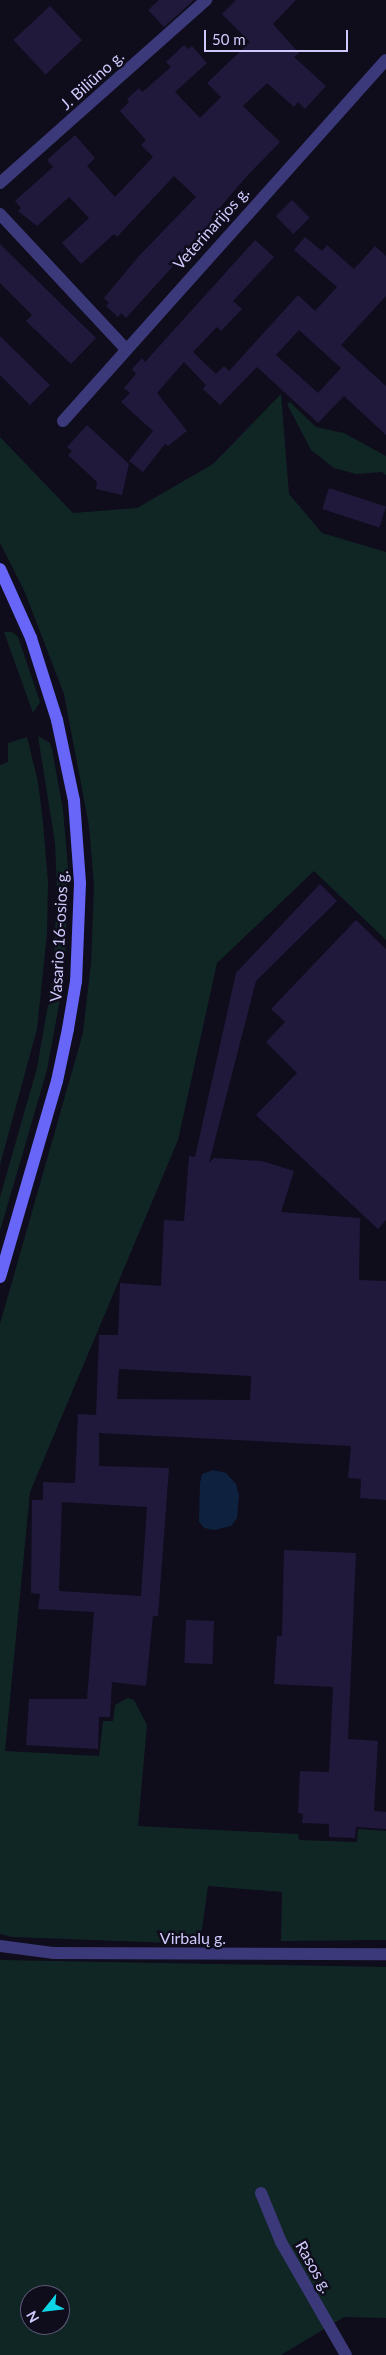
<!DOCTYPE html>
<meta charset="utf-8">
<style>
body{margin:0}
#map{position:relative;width:386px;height:2355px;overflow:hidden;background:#0f0c1c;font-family:Lato,sans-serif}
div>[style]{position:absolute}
.green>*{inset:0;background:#102625}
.water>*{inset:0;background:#0e223f}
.building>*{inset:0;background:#20193c;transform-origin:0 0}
.minor>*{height:12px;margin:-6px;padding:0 6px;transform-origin:6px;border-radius:6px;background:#3b3979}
.secondary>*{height:12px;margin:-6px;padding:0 6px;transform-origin:6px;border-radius:6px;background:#6766f8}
span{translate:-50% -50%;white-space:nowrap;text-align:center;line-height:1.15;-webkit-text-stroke:5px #0f0c1c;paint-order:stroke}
.street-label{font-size:16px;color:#cfcafc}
.north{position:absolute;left:20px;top:2285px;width:50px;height:50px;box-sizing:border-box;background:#0f0c1c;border:1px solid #5c5876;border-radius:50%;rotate:241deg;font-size:14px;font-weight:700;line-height:20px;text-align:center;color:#cfcafc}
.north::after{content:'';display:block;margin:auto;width:18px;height:22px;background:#0bd6e7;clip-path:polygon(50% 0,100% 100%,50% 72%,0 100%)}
.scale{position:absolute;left:204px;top:30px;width:144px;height:22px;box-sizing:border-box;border:2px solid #cfcafc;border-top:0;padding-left:6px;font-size:15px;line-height:18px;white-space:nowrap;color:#cfcafc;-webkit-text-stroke:4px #0f0c1c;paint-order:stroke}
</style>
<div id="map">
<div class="green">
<i style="clip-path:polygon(281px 394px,289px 494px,322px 533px,386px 552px,386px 940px,314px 871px,217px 963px,178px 1140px,30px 1492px,5px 1751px,99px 1756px,103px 1721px,113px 1721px,115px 1705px,128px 1698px,134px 1700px,147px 1725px,138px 1826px,298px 1834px,299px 1840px,357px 1842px,358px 1829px,386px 1831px,386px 1940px,281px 1941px,282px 1892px,208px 1886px,200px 1944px,12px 1937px,0 1934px,0 1324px,83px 1033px,91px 963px,94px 886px,89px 826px,64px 694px,24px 590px,0 543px,0 437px,73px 513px,137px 508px,213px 464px)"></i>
<i style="clip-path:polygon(290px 402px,316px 427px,344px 433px,386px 456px,386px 475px,382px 472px,356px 474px,334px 468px,311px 450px,287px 404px)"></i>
<i style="clip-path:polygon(4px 632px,12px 632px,18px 637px,40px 702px,33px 713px)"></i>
<i style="clip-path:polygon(38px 736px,50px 743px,52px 749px,63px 810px,68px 867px,65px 972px,47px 1070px,0 1231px,0 1197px,37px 1068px,53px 976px,57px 888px,55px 843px)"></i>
<i style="clip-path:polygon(27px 737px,38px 782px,43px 822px,48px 882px,47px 934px,37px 1029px,0 1165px,0 765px,8px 762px,8px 743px)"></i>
<i style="clip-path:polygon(evenodd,0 1960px,386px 1967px,386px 2318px,344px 2317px,281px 2355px,0 2355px,0 1960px,30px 2295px,60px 2295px,60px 2325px,30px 2325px,30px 2295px)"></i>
</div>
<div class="water">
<i style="clip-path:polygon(213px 1470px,226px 1473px,236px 1484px,239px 1495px,237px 1518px,231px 1526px,214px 1530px,204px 1528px,199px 1522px,200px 1483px,202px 1474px)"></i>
</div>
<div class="building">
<i style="clip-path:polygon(159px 0,194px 0,164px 27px,148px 10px)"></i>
<i style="clip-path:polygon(236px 0,296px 0,273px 24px,299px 53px,294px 57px,326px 86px,305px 109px,298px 102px,294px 107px,267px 83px,243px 106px,280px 142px,246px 177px,211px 218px,214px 221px,126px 318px,121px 313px,118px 317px,106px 306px,109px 303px,104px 298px,138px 257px,196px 197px,174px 176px,117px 237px,114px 234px,81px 264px,62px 243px,89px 218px,69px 197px,37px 226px,18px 211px,21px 208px,15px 201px,53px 167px,47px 160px,75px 135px,95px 158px,87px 166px,115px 197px,153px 157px,141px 145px,146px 140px,120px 111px,129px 102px,127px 99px,139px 88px,142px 92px,146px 89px,171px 67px,166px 62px,184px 45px,188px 49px,192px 46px,207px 63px,175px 92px,200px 118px,221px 97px,207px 83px,250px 42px,222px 14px)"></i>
<i style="left:50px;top:6px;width:47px;height:50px;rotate:47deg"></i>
<i style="left:292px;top:200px;width:25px;height:23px;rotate:45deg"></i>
<i style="clip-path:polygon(evenodd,305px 237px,322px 251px,327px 245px,354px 269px,375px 246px,386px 256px,386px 296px,341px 345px,386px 386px,386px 435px,344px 396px,318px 423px,257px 367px,220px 405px,203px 389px,206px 385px,184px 362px,157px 393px,187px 431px,168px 446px,165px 444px,143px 472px,129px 461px,153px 431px,121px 402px,130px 393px,124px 388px,136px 374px,132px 369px,142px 358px,145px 362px,255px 240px,274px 257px,233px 301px,242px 309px,221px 331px,217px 327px,193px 352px,216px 374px,224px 366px,229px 371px,298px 295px,315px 311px,337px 287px,294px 250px,305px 237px,299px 330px,341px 368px,318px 393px,276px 355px,299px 330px)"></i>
<i style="clip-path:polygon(0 244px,96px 338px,71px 364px,26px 321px,32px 315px,0 283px)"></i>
<i style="clip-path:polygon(0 336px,50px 385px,30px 405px,0 375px)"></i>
<i style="clip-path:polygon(87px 425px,129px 464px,122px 495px,96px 489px,97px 482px,68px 455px,72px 451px,67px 447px)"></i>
<i style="left:329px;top:488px;width:60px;height:22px;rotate:18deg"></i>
<i style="clip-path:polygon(evenodd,320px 884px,337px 901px,256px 981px,209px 1163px,214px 1158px,262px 1161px,294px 1171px,281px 1212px,360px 1218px,359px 1280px,386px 1281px,386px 1500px,360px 1498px,361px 1479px,348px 1478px,351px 1446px,99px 1433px,99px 1466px,169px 1468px,158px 1616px,153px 1616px,146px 1686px,112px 1682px,110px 1717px,99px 1717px,98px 1749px,26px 1745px,29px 1699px,87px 1699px,94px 1612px,38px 1609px,40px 1594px,31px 1593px,32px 1500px,43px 1500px,43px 1482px,75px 1483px,78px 1414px,96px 1415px,99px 1335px,118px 1335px,120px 1283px,161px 1286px,164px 1220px,184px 1221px,189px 1156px,195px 1157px,236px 973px,320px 884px,119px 1369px,251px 1376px,250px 1400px,117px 1399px,119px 1369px,320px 884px,62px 1502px,147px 1507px,141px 1596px,59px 1591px,62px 1502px)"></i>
<i style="clip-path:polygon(356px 920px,386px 949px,386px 1220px,378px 1229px,256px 1115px,297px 1073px,266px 1042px,285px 1022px,271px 1009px)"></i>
<i style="clip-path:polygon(284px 1550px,356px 1553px,348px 1739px,378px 1741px,374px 1811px,386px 1812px,386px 1829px,356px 1827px,355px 1838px,329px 1837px,329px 1824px,302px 1823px,303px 1814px,298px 1813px,300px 1771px,329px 1772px,333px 1687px,274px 1684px,277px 1636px,282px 1636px)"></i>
<i style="left:186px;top:1620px;width:28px;height:43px;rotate:2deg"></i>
</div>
<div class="minor">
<i style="left:0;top:183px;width:276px;rotate:-41.6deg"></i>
<i style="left:0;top:214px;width:183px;rotate:47deg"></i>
<i style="left:63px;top:421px;width:484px;rotate:-48.2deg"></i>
<i style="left:0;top:1946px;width:53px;rotate:7.5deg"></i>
<i style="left:53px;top:1953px;width:333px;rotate:0.2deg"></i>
<i style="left:261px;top:2193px;width:53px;rotate:67.8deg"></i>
<i style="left:281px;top:2242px;width:130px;rotate:60.1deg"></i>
</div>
<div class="secondary">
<i style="left:0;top:569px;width:76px;rotate:65.8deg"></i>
<i style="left:31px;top:638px;width:86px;rotate:72.4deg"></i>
<i style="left:57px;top:720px;width:83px;rotate:78.1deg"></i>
<i style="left:74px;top:801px;width:82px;rotate:85.8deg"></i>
<i style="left:80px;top:883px;width:98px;rotate:92.3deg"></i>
<i style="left:76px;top:981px;width:49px;rotate:99.5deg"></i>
<i style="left:68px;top:1029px;width:53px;rotate:101.9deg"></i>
<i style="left:57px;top:1081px;width:204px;rotate:106.2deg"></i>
</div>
<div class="street-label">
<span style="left:92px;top:80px;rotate:-42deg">J. Biliūno g.</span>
<span style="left:211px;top:228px;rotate:-48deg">Veterinarijos g.</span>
<span style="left:59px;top:936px;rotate:-87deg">Vasario 16-osios g.</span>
<span style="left:193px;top:1938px">Virbalų g.</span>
<span style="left:314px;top:2267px;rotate:60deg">Rasos g.</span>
</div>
<div class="north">N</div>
<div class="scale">50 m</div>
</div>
